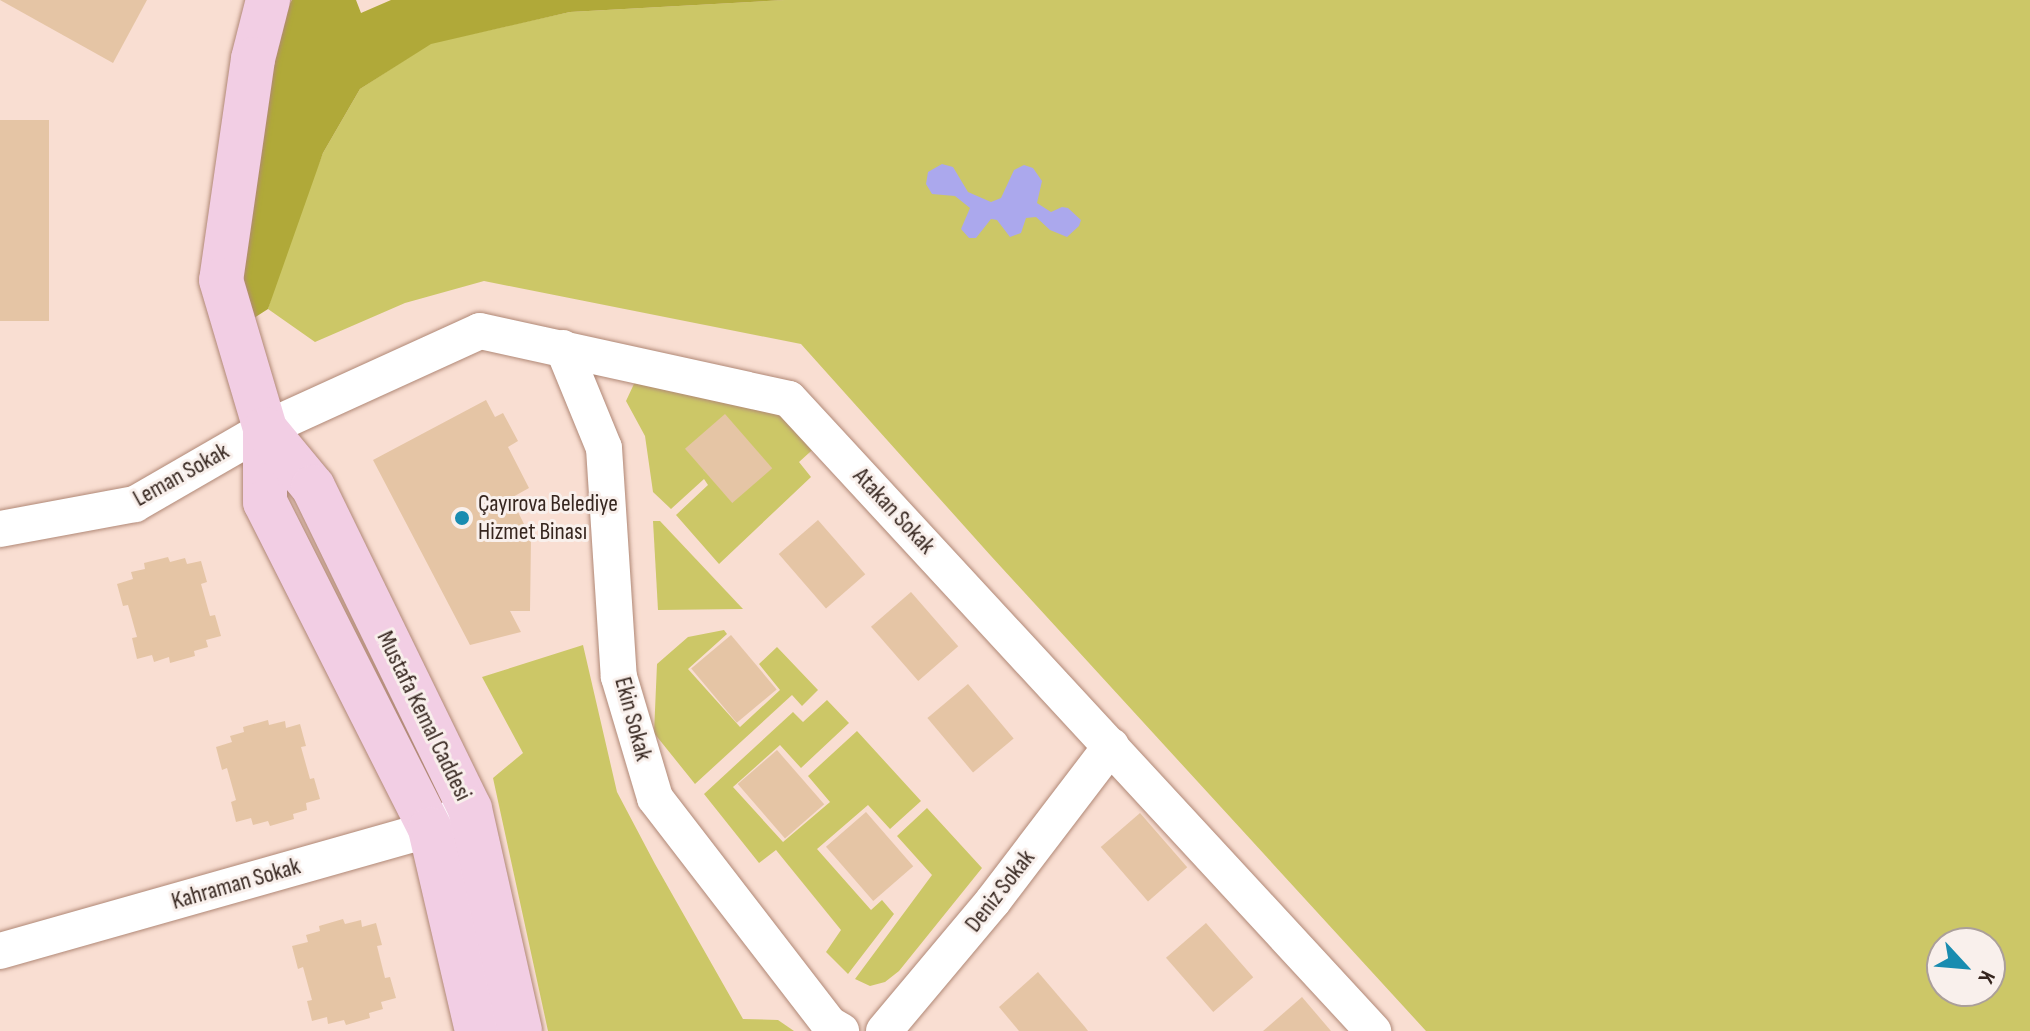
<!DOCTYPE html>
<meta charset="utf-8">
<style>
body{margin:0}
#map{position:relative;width:2030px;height:1031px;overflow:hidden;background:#f9ded2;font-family:"Sofia Sans Condensed",sans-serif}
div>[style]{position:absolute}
.green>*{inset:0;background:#ccc767}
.forest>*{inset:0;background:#b0a939}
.water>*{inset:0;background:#aba8ed}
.building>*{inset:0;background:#e5c5a5;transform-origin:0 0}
.roads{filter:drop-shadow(0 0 2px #b08876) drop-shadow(0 0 2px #b08876)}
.street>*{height:36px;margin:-18px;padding:0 18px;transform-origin:18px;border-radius:18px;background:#fff}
.secondary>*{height:44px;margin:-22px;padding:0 22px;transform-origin:22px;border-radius:22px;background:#f2cee4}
.dots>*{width:22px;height:22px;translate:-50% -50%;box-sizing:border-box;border:4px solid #f9f0ec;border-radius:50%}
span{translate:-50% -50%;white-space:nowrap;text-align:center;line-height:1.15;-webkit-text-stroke:6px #f9f0ec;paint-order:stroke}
.street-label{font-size:24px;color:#36261f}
.poi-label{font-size:24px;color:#36261f}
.left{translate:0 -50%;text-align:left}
.north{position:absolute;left:1926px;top:927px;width:80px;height:80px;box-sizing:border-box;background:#f9f0ec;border:2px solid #ab9f9a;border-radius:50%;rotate:116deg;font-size:22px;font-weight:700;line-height:32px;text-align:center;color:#36261f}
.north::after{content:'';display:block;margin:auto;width:28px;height:36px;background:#198cb0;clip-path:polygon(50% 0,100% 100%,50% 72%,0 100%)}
</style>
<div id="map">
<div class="green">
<i style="clip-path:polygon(evenodd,785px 0,2030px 0,2030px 1031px,1426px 1031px,991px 556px,801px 344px,484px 281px,405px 303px,315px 342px,268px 309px,287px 243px,323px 153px,360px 89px,431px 43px,570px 12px,785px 0,1942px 943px,1990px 943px,1990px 991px,1942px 991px,1942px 943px)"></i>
<i style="clip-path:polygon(640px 371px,768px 398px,820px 443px,799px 462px,811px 477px,719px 564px,676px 515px,708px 485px,704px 479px,671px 509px,653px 492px,645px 436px,626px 401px)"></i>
<i style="clip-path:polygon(653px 521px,660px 521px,743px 609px,658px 610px)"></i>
<i style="clip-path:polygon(724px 630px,727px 634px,688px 669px,740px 727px,780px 690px,759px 664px,777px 647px,818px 690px,802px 706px,792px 695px,695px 784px,654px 733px,657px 664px,688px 637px)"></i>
<i style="clip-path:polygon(583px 645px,617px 792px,655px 864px,743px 1019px,778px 1020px,794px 1031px,548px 1031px,493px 778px,523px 753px,482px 677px)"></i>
<i style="clip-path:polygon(827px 700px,849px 723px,801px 768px,780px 745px,733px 787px,783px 842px,830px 802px,808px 776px,857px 731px,921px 801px,890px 829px,868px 805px,817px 849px,871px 910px,882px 900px,894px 914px,848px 974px,826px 952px,841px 930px,776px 850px,759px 863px,704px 794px,793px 712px,803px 722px)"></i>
<i style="clip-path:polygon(927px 808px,982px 868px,899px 971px,885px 982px,870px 986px,855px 979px,932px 875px,897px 836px)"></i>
</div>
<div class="forest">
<i style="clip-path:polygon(292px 0,356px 0,361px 13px,391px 0,785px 0,570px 12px,431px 44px,360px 89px,323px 153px,268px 309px,254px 318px,235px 278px,271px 39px)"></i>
</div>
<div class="water">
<i style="clip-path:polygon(942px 164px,953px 167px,968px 192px,991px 202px,1001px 198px,1014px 170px,1024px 165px,1033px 168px,1042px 181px,1037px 203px,1051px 212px,1062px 207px,1068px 208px,1081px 220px,1079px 226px,1067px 237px,1050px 230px,1036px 217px,1026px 218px,1021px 233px,1010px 237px,997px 220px,991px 219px,976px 238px,969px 238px,961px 229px,970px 208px,955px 196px,932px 194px,926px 184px,928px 172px)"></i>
</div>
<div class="building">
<i style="clip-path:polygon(0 0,147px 0,113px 63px)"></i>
<i style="left:0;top:120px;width:49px;height:201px"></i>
<i style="clip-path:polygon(486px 400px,495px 417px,503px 413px,518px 441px,508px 447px,529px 488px,511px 498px,531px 538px,530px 611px,510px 611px,521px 632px,470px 645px,373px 460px)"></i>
<i style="left:725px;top:414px;width:72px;height:53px;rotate:49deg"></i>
<i style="left:818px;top:520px;width:72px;height:52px;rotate:49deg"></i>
<i style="clip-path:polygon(168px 557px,170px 562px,185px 558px,187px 564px,201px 561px,207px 582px,201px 584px,210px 616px,215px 615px,221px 636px,206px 640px,208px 647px,194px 651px,195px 656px,170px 663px,169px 657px,154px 662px,152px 655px,137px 659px,132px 638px,137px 637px,128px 605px,123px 606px,117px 584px,133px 579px,131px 572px,145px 569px,144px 563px)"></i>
<i style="left:911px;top:592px;width:72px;height:53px;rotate:49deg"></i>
<i style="left:731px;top:635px;width:71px;height:52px;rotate:50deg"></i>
<i style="left:968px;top:684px;width:71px;height:53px;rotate:50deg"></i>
<i style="clip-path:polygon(268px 720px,269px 725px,285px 721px,286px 728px,300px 724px,306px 746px,301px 747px,310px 779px,314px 778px,320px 799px,306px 803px,307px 810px,293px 814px,294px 819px,270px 826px,268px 821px,253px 825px,251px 818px,236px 822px,231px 802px,236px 800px,227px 768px,222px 770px,216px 747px,232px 742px,230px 736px,244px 732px,243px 727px)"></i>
<i style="left:777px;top:750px;width:72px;height:52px;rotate:49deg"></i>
<i style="left:866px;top:812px;width:72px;height:53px;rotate:49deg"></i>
<i style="left:1140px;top:813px;width:72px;height:52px;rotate:49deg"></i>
<i style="clip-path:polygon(343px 919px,345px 924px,361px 920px,362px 927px,376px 923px,382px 945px,377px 946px,385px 978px,390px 977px,396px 998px,381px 1002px,383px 1009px,369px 1013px,370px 1018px,346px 1025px,344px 1020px,328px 1024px,327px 1017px,312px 1021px,307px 1001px,312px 1000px,303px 967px,298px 969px,292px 946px,308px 942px,306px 935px,320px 931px,319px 926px)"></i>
<i style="left:1206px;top:923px;width:72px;height:53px;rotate:49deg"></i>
<i style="clip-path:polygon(1038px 972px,1085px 1027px,1088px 1031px,1019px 1031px,999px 1007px)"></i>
<i style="clip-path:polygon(1302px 997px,1331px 1031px,1263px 1031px)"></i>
</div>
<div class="roads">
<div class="street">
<i style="left:563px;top:348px;width:108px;rotate:67.7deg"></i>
<i style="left:604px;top:448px;width:229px;rotate:86.3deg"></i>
<i style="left:619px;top:677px;width:126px;rotate:73.4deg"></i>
<i style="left:655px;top:798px;width:285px;rotate:52.4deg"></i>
<i style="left:829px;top:1024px;width:14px;rotate:30deg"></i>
<i style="left:0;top:529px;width:137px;rotate:-10.5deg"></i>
<i style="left:135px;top:504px;width:150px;rotate:-30deg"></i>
<i style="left:265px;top:429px;width:236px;rotate:-24.5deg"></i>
<i style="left:480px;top:331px;width:316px;rotate:12.4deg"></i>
<i style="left:789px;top:399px;width:861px;rotate:47.26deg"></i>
<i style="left:0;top:951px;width:447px;rotate:-15.8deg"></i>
<i style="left:430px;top:829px;width:27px;rotate:-27deg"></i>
<i style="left:884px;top:1031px;width:170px;rotate:-50deg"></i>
<i style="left:993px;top:901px;width:195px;rotate:-52.7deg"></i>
</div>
<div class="secondary">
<i style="left:268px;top:0;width:61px;rotate:104.3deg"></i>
<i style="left:253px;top:59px;width:223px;rotate:98.2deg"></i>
<i style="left:221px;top:280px;width:155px;rotate:73.5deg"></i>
<i style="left:265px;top:429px;width:73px;rotate:90deg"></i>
<i style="left:265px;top:502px;width:366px;rotate:63.2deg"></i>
<i style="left:430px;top:829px;width:207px;rotate:76.9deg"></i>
<i style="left:265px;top:429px;width:75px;rotate:50.4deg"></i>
<i style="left:313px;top:487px;width:358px;rotate:64deg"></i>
<i style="left:470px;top:809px;width:228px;rotate:77.3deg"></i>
</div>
</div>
<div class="dots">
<i style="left:462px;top:518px;background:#198cb0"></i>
</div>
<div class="street-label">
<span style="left:181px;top:475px;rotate:-29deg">Leman Sokak</span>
<span style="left:894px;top:511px;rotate:47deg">Atakan Sokak</span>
<span style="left:424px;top:716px;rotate:64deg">Mustafa Kemal Caddesi</span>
<span style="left:633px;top:719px;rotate:75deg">Ekin Sokak</span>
<span style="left:236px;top:884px;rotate:-16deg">Kahraman Sokak</span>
<span style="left:1000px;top:891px;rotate:-52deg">Deniz Sokak</span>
</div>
<div class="poi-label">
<span class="left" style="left:478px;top:518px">Çayırova Belediye<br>Hizmet Binası</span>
</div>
<div class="north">K</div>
</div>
